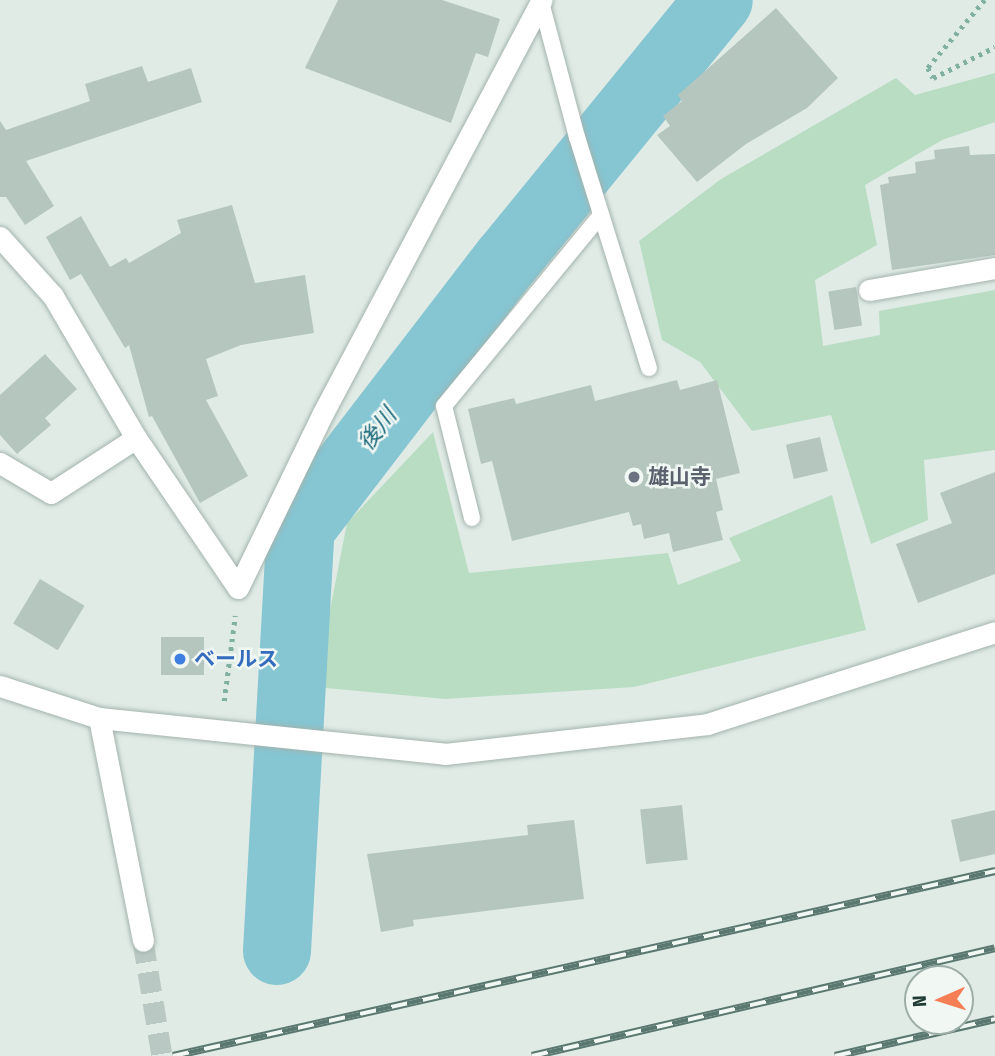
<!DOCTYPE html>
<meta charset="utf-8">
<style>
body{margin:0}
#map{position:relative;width:995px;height:1056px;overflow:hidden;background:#e0ebe6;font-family:"Fira Sans Condensed","Noto Sans JP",sans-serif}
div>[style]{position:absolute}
.green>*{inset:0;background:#b8ddc3}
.river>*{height:68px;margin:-34px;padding:0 34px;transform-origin:34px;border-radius:34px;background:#86c5d2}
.building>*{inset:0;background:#b5c6bf;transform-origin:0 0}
.secondary-tunnel>*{height:21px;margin-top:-10.5px;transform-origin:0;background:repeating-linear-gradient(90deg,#bac8c3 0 21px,transparent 0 31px)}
.path>*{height:4.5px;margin-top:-2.25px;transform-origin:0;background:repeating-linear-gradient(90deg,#80b0a1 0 3.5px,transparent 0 8.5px)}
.roads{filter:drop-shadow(0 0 2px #a3b3ad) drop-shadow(0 0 2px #a3b3ad)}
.lane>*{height:16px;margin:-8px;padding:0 8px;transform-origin:8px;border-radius:8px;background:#fff}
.street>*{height:21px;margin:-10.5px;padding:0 10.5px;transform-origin:10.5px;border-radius:10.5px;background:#fff}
.secondary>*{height:21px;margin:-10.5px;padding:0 10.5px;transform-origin:10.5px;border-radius:10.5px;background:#fff}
.rail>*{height:8px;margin-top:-4px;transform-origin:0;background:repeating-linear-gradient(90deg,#f1f8f4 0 16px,#5b7870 0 32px);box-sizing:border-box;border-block:2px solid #5b7870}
.dots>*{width:19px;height:19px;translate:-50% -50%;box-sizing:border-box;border:4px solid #f1f8f4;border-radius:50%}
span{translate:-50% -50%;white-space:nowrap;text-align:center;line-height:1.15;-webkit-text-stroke:5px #f1f8f4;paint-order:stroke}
.worship-label{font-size:21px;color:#5b616d;font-weight:700}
.left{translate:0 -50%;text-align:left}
.shop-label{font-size:21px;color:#366cbe;font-weight:700}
.water-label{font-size:23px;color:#1a6879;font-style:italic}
.north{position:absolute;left:904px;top:965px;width:70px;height:70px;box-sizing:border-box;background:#f1f8f4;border:2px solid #9dada8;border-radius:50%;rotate:267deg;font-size:19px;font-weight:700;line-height:28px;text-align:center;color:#203c35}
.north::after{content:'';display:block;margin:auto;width:24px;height:32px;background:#f57e55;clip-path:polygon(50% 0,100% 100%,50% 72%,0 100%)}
</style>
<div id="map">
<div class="green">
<i style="clip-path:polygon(995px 73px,995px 122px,942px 140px,865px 185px,877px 245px,815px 280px,823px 346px,880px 335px,879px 311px,995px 290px,995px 450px,924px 460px,928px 520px,871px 544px,831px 415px,752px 431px,700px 362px,662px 340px,639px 241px,721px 179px,896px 78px,915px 95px)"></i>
<i style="clip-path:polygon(433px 432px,469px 573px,668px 553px,678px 585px,741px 561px,729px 538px,832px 495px,866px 630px,634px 687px,445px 699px,315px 687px,347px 523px)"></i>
</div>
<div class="river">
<i style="left:277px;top:951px;width:424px;rotate:-86.8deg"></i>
<i style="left:301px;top:528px;width:338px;rotate:-52.5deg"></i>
<i style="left:507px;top:260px;width:335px;rotate:-50.8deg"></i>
</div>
<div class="building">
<i style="clip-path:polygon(338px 0,442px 0,500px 19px,488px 57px,476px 53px,451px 123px,305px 68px)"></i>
<i style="clip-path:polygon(776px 8px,838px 78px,807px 108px,746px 144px,697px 182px,657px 135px,670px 126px,663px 116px,682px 101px,678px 95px)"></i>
<i style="clip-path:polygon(142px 66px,148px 82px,191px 68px,202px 102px,26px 161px,54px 206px,25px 225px,6px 197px,0 197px,0 121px,6px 130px,90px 101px,85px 84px)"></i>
<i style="clip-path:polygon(969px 146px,970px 155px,995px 154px,995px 255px,892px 270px,880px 185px,889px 183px,888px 177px,916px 173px,915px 162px,935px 159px,934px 150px)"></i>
<i style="clip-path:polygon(232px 205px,255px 283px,305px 275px,314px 333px,241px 345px,206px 359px,218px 396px,206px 400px,248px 476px,200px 503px,152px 416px,149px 417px,129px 345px,125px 348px,81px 274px,70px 280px,46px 237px,81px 216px,110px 267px,126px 258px,129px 263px,181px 233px,177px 220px)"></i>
<i style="left:856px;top:287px;width:39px;height:28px;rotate:81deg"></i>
<i style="clip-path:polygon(45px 354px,77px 389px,45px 418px,51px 425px,17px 454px,0 435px,0 395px)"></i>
<i style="clip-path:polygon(677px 380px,680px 390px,717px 380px,740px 473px,716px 479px,723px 510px,716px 512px,723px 540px,673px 552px,669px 533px,644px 539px,641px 524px,633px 526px,629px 512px,512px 541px,492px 461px,481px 464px,468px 409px,514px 398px,516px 404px,591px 385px,595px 401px)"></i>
<i style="left:820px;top:437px;width:35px;height:35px;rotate:77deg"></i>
<i style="clip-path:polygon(995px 472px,995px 574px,918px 603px,896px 544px,952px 523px,940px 493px)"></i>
<i style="left:40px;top:579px;width:52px;height:52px;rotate:31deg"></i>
<i style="left:161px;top:637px;width:43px;height:38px"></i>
<i style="left:682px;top:805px;width:55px;height:42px;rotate:84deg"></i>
<i style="clip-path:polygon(995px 810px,995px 854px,960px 862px,951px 820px)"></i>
<i style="clip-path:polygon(574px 820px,584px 899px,413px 920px,414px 926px,381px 932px,367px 854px,528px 835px,527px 825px)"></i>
</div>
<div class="secondary-tunnel">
<i style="left:143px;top:941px;width:117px;rotate:80.6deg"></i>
</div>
<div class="path">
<i style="left:985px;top:0;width:89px;rotate:130deg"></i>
<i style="left:928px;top:68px;width:11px;rotate:63deg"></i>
<i style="left:933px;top:78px;width:69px;rotate:-26.6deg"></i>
<i style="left:224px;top:701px;width:86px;rotate:-82.6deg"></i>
</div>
<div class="roads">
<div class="lane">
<i style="left:541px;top:2px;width:140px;rotate:75.1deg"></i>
<i style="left:577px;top:137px;width:242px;rotate:72.7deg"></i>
<i style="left:472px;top:518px;width:115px;rotate:-104deg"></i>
<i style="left:444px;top:406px;width:247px;rotate:-50.6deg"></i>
</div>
<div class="street">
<i style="left:0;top:237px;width:79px;rotate:48.1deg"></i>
<i style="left:53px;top:296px;width:164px;rotate:59.7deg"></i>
<i style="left:136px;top:438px;width:181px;rotate:55.8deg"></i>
<i style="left:238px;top:588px;width:195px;rotate:-64.1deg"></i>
<i style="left:323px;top:413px;width:467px;rotate:-62.1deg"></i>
<i style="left:869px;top:290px;width:128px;rotate:-9.9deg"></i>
<i style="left:0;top:463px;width:59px;rotate:30.5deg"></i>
<i style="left:51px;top:493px;width:101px;rotate:-32.9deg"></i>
</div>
<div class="secondary">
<i style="left:0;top:686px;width:104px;rotate:17.9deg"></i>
<i style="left:99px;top:718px;width:348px;rotate:5.9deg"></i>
<i style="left:445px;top:754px;width:264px;rotate:-6.5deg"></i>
<i style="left:707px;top:724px;width:302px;rotate:-17.7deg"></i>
<i style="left:99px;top:718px;width:227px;rotate:78.8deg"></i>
</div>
</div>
<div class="rail">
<i style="left:173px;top:1056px;width:843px;rotate:-12.68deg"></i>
<i style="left:532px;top:1056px;width:475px;rotate:-13.1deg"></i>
<i style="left:835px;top:1056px;width:164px;rotate:-13deg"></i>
</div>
<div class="dots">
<i style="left:634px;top:477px;background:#6b7280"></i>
<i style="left:180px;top:659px;background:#3f7fe0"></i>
</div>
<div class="worship-label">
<span class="left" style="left:648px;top:477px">雄山寺</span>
</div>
<div class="shop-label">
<span class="left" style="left:194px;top:659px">ベールス</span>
</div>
<div class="water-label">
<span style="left:377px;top:429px;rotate:-52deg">後川</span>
</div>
<div class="north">N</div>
</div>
